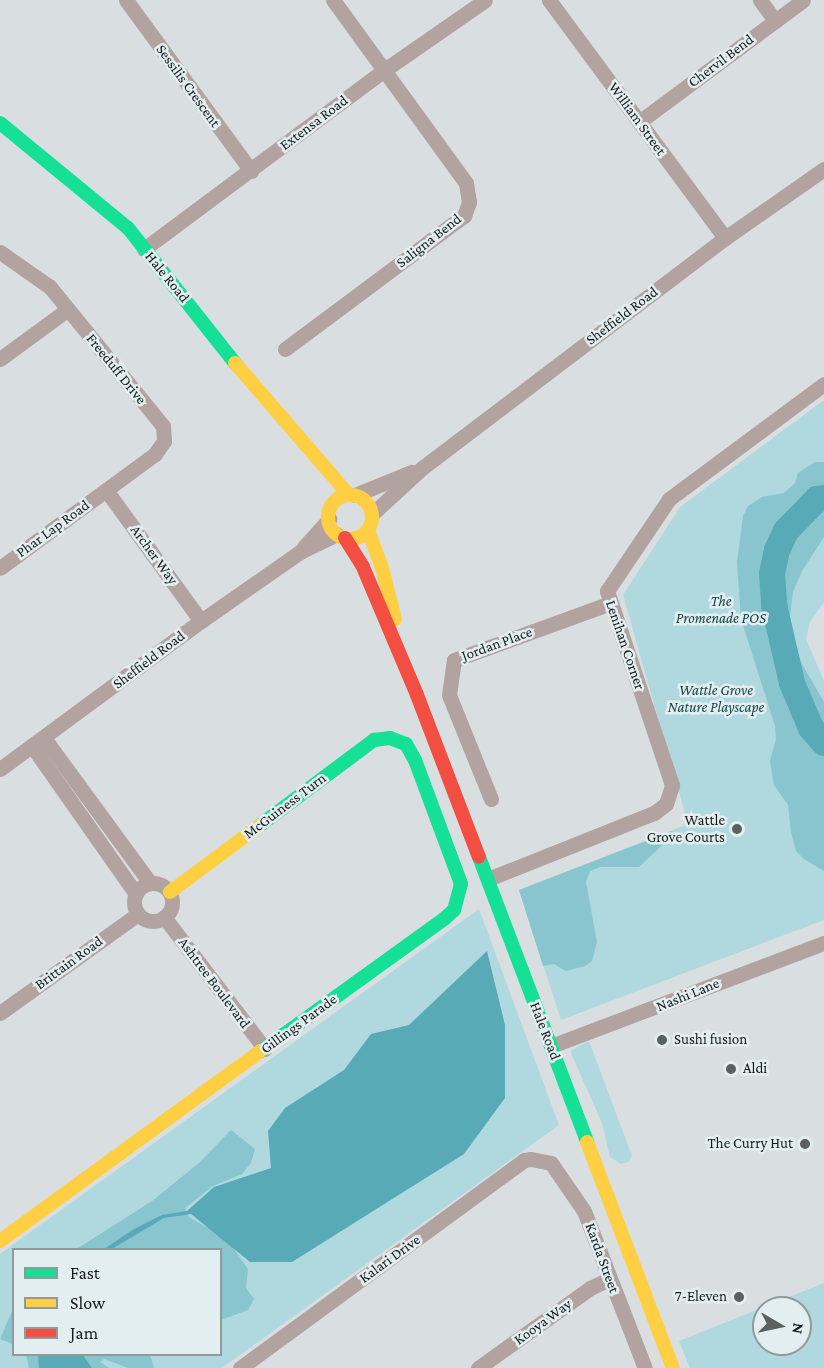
<!DOCTYPE html>
<style>
body{margin:0}
#map{position:relative;width:824px;height:1368px;overflow:hidden;background:#d9dfe0;font-family:"Crimson Pro",serif}
div>[style]{position:absolute}
.green>*{inset:0;background:#b0d8df}
.forest>*{inset:0;background:#88c5ce}
.water>*{inset:0;background:#58aab6}
.river>*{height:26px;margin:-13px;padding:0 13px;transform-origin:13px;border-radius:13px;background:#58aab6}
.street>*{height:15px;margin:-7.5px;padding:0 7.5px;transform-origin:7.5px;border-radius:7.5px;background:#b3a3a0}
.street>.ring{margin:-7.5px;padding:0;box-sizing:content-box;background:none;border:15px solid #b3a3a0;border-radius:50%}
.fast>*{height:14px;margin:-7px;padding:0 7px;transform-origin:7px;border-radius:7px;background:#16e098}
.slow>*{height:14px;margin:-7px;padding:0 7px;transform-origin:7px;border-radius:7px;background:#ffcf43}
.slow>.ring{margin:-7px;padding:0;box-sizing:content-box;background:none;border:14px solid #ffcf43;border-radius:50%}
.jam>*{height:14px;margin:-7px;padding:0 7px;transform-origin:7px;border-radius:7px;background:#f24e42}
.dots>*{width:16px;height:16px;translate:-50% -50%;box-sizing:border-box;border:3px solid #e3eef0;border-radius:50%}
span{translate:-50% -50%;white-space:nowrap;text-align:center;line-height:1.15;-webkit-text-stroke:5px #e3eef0;paint-order:stroke}
.street-label{font-size:15px;color:#161a1b}
.park-label{font-size:15px;color:#14444b;font-style:italic}
.poi-label{font-size:15px;color:#161a1b}
.right{translate:-100% -50%;text-align:right}
.left{translate:0 -50%;text-align:left}
.legend{position:absolute;left:12px;top:1248px;width:210px;height:108px;box-sizing:border-box;background:#e3eef0;border:2px solid #91999b;margin:0;padding:8px 10px;list-style:none;font-size:18px;color:#161a1b}
.legend li{display:flex;align-items:center;gap:12px;height:30px}
.legend b{width:30px;border:2px solid #91999b}
.north{position:absolute;left:752px;top:1296px;width:60px;height:60px;box-sizing:border-box;background:#e3eef0;border:2px solid #91999b;border-radius:50%;rotate:99deg;font-size:16px;font-weight:700;line-height:24px;text-align:center;color:#161a1b}
.north::after{content:'';display:block;margin:auto;width:21px;height:27px;background:#5a5f60;clip-path:polygon(50% 0,100% 100%,50% 72%,0 100%)}
</style>
<div id="map">
<div class="green">
<i style="clip-path:polygon(824px 400px,824px 602px,810px 622px,806px 639px,824px 681px,824px 920px,561px 1020px,519px 890px,688px 824px,623px 595px,680px 507px)"></i>
<i style="clip-path:polygon(evenodd,479px 909px,559px 1125px,222px 1368px,0 1368px,0 1254px,479px 909px,14px 1250px,220px 1250px,220px 1354px,14px 1354px,14px 1250px)"></i>
<i style="clip-path:polygon(589px 1041px,632px 1156px,628px 1162px,621px 1164px,610px 1157px,602px 1123px,570px 1051px)"></i>
<i style="clip-path:polygon(evenodd,824px 1283px,824px 1368px,690px 1368px,679px 1341px,824px 1283px,764px 1308px,800px 1308px,800px 1344px,764px 1344px,764px 1308px)"></i>
</div>
<div class="forest">
<i style="clip-path:polygon(815px 462px,824px 462px,824px 537px,802px 571px,793px 592px,790px 617px,794px 644px,802px 664px,824px 702px,824px 871px,804px 859px,796px 851px,791px 832px,788px 805px,774px 785px,770px 761px,776px 739px,775px 726px,741px 619px,737px 562px,743px 516px,748px 506px,762px 497px,784px 493px,795px 483px,798px 473px)"></i>
<i style="clip-path:polygon(672px 831px,673px 835px,639px 867px,600px 867px,590px 871px,586px 882px,597px 942px,592px 961px,585px 966px,566px 971px,554px 964px,543px 966px,519px 890px)"></i>
<i style="clip-path:polygon(231px 1130px,255px 1149px,251px 1163px,242px 1174px,213px 1186px,185px 1208px,189px 1217px,227px 1239px,248px 1269px,246px 1288px,254px 1299px,248px 1310px,221px 1320px,220px 1250px,75px 1250px,152px 1201px,199px 1163px)"></i>
<i style="clip-path:polygon(13px 1309px,13px 1344px,0 1339px)"></i>
<i style="clip-path:polygon(26px 1355px,150px 1355px,154px 1368px,128px 1368px,104px 1359px,100px 1362px,109px 1368px,29px 1368px)"></i>
</div>
<div class="water">
<i style="clip-path:polygon(487px 951px,505px 1025px,505px 1098px,464px 1154px,292px 1262px,250px 1262px,191px 1214px,164px 1218px,112px 1249px,104px 1249px,134px 1229px,162px 1215px,187px 1211px,214px 1187px,271px 1168px,268px 1131px,285px 1108px,344px 1070px,371px 1034px,409px 1025px)"></i>
<i style="clip-path:polygon(38px 1355px,83px 1355px,92px 1368px,39px 1368px)"></i>
</div>
<div class="river">
<i style="left:824px;top:498px;width:7px;rotate:172deg"></i>
<i style="left:817px;top:499px;width:45px;rotate:134.1deg"></i>
<i style="left:786px;top:531px;width:21px;rotate:115deg"></i>
<i style="left:777px;top:550px;width:24px;rotate:102deg"></i>
<i style="left:772px;top:573px;width:32px;rotate:86deg"></i>
<i style="left:774px;top:605px;width:80px;rotate:77deg"></i>
<i style="left:792px;top:683px;width:49px;rotate:67.1deg"></i>
<i style="left:811px;top:728px;width:20px;rotate:49deg"></i>
</div>
<div class="street">
<i style="left:126px;top:0;width:212px;rotate:53.8deg"></i>
<i style="left:549px;top:0;width:296px;rotate:53.5deg"></i>
<i style="left:760px;top:0;width:26px;rotate:54deg"></i>
<i style="left:639px;top:122px;width:204px;rotate:-36.6deg"></i>
<i style="left:144px;top:249px;width:298px;rotate:-36.7deg"></i>
<i style="left:383px;top:71px;width:124px;rotate:-34.8deg"></i>
<i style="left:0;top:252px;width:61px;rotate:35deg"></i>
<i style="left:50px;top:287px;width:179px;rotate:50.9deg"></i>
<i style="left:163px;top:426px;width:15px;rotate:86deg"></i>
<i style="left:164px;top:441px;width:16px;rotate:125deg"></i>
<i style="left:155px;top:454px;width:192px;rotate:143.7deg"></i>
<i style="left:285px;top:349px;width:214px;rotate:-36.7deg"></i>
<i style="left:457px;top:221px;width:9px;rotate:-36deg"></i>
<i style="left:464px;top:216px;width:15px;rotate:-70deg"></i>
<i style="left:469px;top:202px;width:19px;rotate:-99deg"></i>
<i style="left:466px;top:183px;width:226px;rotate:-126deg"></i>
<i style="left:0;top:359px;width:84px;rotate:-36.3deg"></i>
<i style="left:106px;top:490px;width:162px;rotate:54.1deg"></i>
<i style="left:355px;top:495px;width:61px;rotate:-22.3deg"></i>
<i style="left:372px;top:514px;width:68px;rotate:-42.6deg"></i>
<i style="left:422px;top:468px;width:380px;rotate:-37.2deg"></i>
<i style="left:725px;top:238px;width:121px;rotate:-34.9deg"></i>
<i style="left:304px;top:547px;width:38px;rotate:-48deg"></i>
<i style="left:44px;top:738px;width:180px;rotate:53.8deg"></i>
<i style="left:32px;top:746px;width:181px;rotate:54.9deg"></i>
<i style="left:0;top:769px;width:250px;rotate:-36.4deg"></i>
<i style="left:201px;top:621px;width:121px;rotate:-34.9deg"></i>
<i style="left:300px;top:552px;width:41px;rotate:-25.9deg"></i>
<i style="left:491px;top:799px;width:112px;rotate:-112deg"></i>
<i style="left:449px;top:695px;width:35px;rotate:-82deg"></i>
<i style="left:454px;top:660px;width:167px;rotate:-20deg"></i>
<i style="left:488px;top:879px;width:179px;rotate:-21.7deg"></i>
<i style="left:654px;top:813px;width:15px;rotate:-37deg"></i>
<i style="left:666px;top:804px;width:20px;rotate:-72deg"></i>
<i style="left:672px;top:785px;width:205px;rotate:-108.5deg"></i>
<i style="left:607px;top:591px;width:111px;rotate:-56deg"></i>
<i style="left:669px;top:499px;width:193px;rotate:-36.6deg"></i>
<i class="ring" style="left:134px;top:883px;width:23px;height:23px"></i>
<i style="left:164px;top:917px;width:166px;rotate:52.6deg"></i>
<i style="left:0;top:1013px;width:170px;rotate:-35.7deg"></i>
<i style="left:551px;top:1046px;width:292px;rotate:-20.7deg"></i>
<i style="left:240px;top:1368px;width:352px;rotate:-36.2deg"></i>
<i style="left:524px;top:1160px;width:7px;rotate:-8deg"></i>
<i style="left:531px;top:1159px;width:20px;rotate:11deg"></i>
<i style="left:551px;top:1163px;width:58px;rotate:55.5deg"></i>
<i style="left:584px;top:1211px;width:168px;rotate:68.8deg"></i>
<i style="left:478px;top:1368px;width:138px;rotate:-35.5deg"></i>
<i style="left:590px;top:1288px;width:21px;rotate:-25deg"></i>
</div>
<div class="fast">
<i style="left:0;top:123px;width:166px;rotate:39.4deg"></i>
<i style="left:128px;top:228px;width:172px;rotate:51.6deg"></i>
<i style="left:259px;top:826px;width:144px;rotate:-36.8deg"></i>
<i style="left:374px;top:740px;width:16px;rotate:-7deg"></i>
<i style="left:390px;top:738px;width:17px;rotate:21deg"></i>
<i style="left:406px;top:744px;width:18px;rotate:61deg"></i>
<i style="left:415px;top:760px;width:132px;rotate:69.6deg"></i>
<i style="left:461px;top:884px;width:27px;rotate:105deg"></i>
<i style="left:454px;top:910px;width:13px;rotate:138deg"></i>
<i style="left:444px;top:919px;width:226px;rotate:144.2deg"></i>
<i style="left:479px;top:857px;width:305px;rotate:69.2deg"></i>
</div>
<div class="slow">
<i style="left:235px;top:363px;width:174px;rotate:49.2deg"></i>
<i class="ring" style="left:328px;top:495px;width:30px;height:30px"></i>
<i style="left:368px;top:530px;width:40px;rotate:69.8deg"></i>
<i style="left:382px;top:568px;width:53px;rotate:75.7deg"></i>
<i style="left:170px;top:892px;width:111px;rotate:-36.6deg"></i>
<i style="left:587px;top:1142px;width:242px;rotate:69.2deg"></i>
<i style="left:0;top:1241px;width:323px;rotate:-36.1deg"></i>
</div>
<div class="jam">
<i style="left:345px;top:538px;width:34px;rotate:58deg"></i>
<i style="left:363px;top:567px;width:139px;rotate:67.1deg"></i>
<i style="left:417px;top:695px;width:173px;rotate:69.1deg"></i>
</div>
<div class="dots">
<i style="left:737px;top:829px;background:#5a5f60"></i>
<i style="left:662px;top:1040px;background:#5a5f60"></i>
<i style="left:731px;top:1069px;background:#5a5f60"></i>
<i style="left:805px;top:1144px;background:#5a5f60"></i>
<i style="left:739px;top:1297px;background:#5a5f60"></i>
</div>
<div class="street-label">
<span style="left:721px;top:61px;rotate:-37deg">Chervil Bend</span>
<span style="left:188px;top:86px;rotate:54deg">Sessilis Crescent</span>
<span style="left:637px;top:119px;rotate:54deg">William Street</span>
<span style="left:314px;top:123px;rotate:-37deg">Extensa Road</span>
<span style="left:429px;top:241px;rotate:-38deg">Saligna Bend</span>
<span style="left:167px;top:277px;rotate:51deg">Hale Road</span>
<span style="left:622px;top:316px;rotate:-37deg">Sheffield Road</span>
<span style="left:116px;top:369px;rotate:51deg">Freeduff Drive</span>
<span style="left:53px;top:529px;rotate:-36deg">Phar Lap Road</span>
<span style="left:154px;top:555px;rotate:54deg">Archer Way</span>
<span style="left:497px;top:644px;rotate:-20deg">Jordan Place</span>
<span style="left:625px;top:645px;rotate:71deg">Lenihan Corner</span>
<span style="left:149px;top:660px;rotate:-37deg">Sheffield Road</span>
<span style="left:285px;top:806px;rotate:-37deg">McGuiness Turn</span>
<span style="left:69px;top:963px;rotate:-36deg">Brittain Road</span>
<span style="left:214px;top:983px;rotate:53deg">Ashtree Boulevard</span>
<span style="left:688px;top:995px;rotate:-22deg">Nashi Lane</span>
<span style="left:299px;top:1024px;rotate:-36deg">Gillings Parade</span>
<span style="left:545px;top:1031px;rotate:69deg">Hale Road</span>
<span style="left:602px;top:1258px;rotate:70deg">Karda Street</span>
<span style="left:390px;top:1259px;rotate:-36deg">Kalari Drive</span>
<span style="left:543px;top:1322px;rotate:-36deg">Kooya Way</span>
</div>
<div class="park-label">
<span style="left:721px;top:610px">The<br>Promenade POS</span>
<span style="left:716px;top:699px">Wattle Grove<br>Nature Playscape</span>
</div>
<div class="poi-label">
<span class="right" style="left:725px;top:829px">Wattle<br>Grove Courts</span>
<span class="left" style="left:674px;top:1040px">Sushi fusion</span>
<span class="left" style="left:743px;top:1069px">Aldi</span>
<span class="right" style="left:793px;top:1144px">The Curry Hut</span>
<span class="right" style="left:727px;top:1297px">7-Eleven</span>
</div>
<ul class="legend">
<li><b style="height:8px;background:#16e098"></b>Fast</li>
<li><b style="height:8px;background:#ffcf43"></b>Slow</li>
<li><b style="height:8px;background:#f24e42"></b>Jam</li>
</ul>
<div class="north">N</div>
</div>
